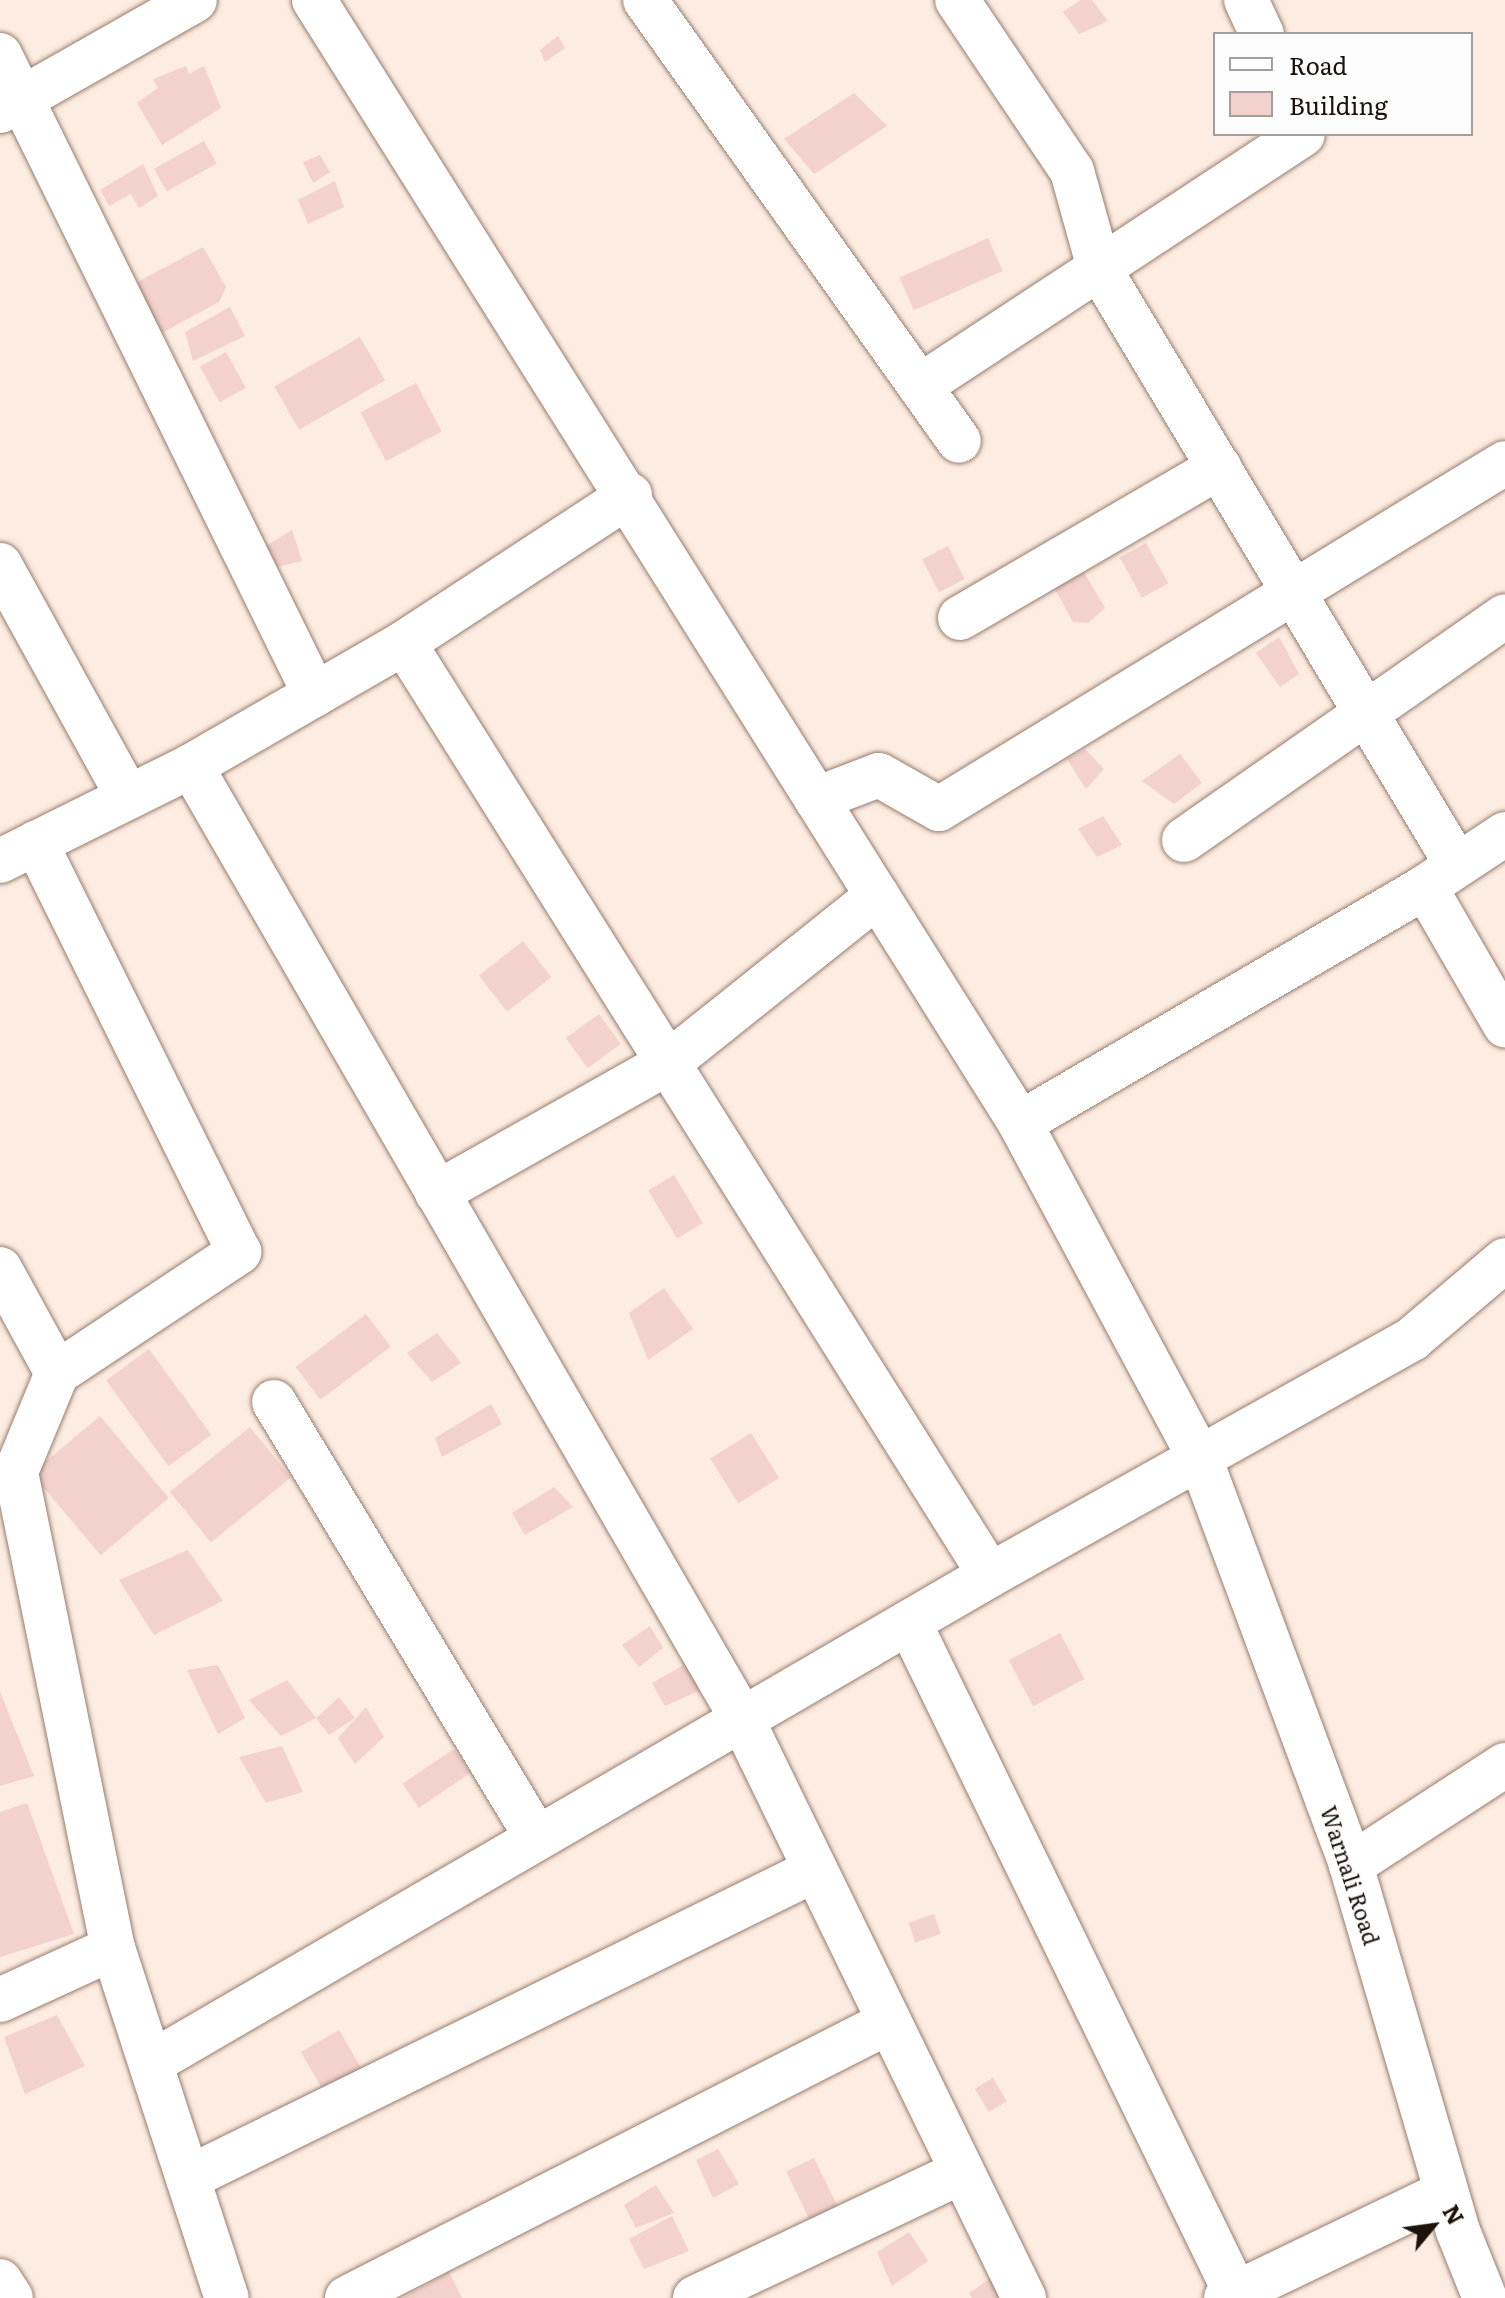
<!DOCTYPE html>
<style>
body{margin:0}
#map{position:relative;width:1505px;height:2298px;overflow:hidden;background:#fdece1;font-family:Literata,serif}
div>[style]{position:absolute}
.building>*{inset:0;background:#f3d1cc;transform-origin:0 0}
.roads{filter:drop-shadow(0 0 2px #967d6e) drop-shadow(0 0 2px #967d6e)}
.street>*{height:44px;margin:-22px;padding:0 22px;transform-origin:22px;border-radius:22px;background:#fff}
.secondary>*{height:44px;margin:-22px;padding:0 22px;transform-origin:22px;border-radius:22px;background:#fff}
span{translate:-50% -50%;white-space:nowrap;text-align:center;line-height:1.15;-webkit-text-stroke:6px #fdfdfd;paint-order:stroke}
.street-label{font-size:22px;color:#1d130d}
.legend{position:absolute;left:1213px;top:32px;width:260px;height:104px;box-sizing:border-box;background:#fdfdfd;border:2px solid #a39f9d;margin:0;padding:10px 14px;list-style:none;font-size:24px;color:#1d130d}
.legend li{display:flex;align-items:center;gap:16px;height:40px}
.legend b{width:40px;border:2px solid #a39f9d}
.north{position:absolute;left:1393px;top:2186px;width:80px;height:80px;-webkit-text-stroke:6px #fdfdfd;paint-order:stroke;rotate:61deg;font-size:22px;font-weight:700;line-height:32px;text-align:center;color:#1d130d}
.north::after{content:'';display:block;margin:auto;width:28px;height:36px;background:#1d130d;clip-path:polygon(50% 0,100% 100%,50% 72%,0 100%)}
</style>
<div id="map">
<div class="building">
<i style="clip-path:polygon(1081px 0,1092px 0,1108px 21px,1079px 34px,1063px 12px)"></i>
<i style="clip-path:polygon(558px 36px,565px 48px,545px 62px,540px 50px)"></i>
<i style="clip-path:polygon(186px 66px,189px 74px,204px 66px,221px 108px,162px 145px,137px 103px,158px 88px,153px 79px)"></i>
<i style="clip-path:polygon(854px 93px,887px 126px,814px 174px,784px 139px)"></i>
<i style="left:204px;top:141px;width:26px;height:57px;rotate:61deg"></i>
<i style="clip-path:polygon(320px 155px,330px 172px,313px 183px,303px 162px)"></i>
<i style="clip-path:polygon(143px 164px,158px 196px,139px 208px,131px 194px,109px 206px,100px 190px)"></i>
<i style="clip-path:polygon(335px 181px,344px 207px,308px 224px,298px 200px)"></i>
<i style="left:988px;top:238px;width:36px;height:97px;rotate:66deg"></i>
<i style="clip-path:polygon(203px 247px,226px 287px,219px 302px,160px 334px,128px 287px)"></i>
<i style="clip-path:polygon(230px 307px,245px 336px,193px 361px,185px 332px)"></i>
<i style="left:360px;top:337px;width:50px;height:99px;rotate:60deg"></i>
<i style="left:226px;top:352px;width:41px;height:30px;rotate:61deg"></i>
<i style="left:416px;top:383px;width:55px;height:63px;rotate:62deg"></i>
<i style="clip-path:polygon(292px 530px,302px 561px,272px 568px,266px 546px)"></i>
<i style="left:1146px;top:543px;width:46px;height:30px;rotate:61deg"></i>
<i style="left:948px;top:546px;width:37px;height:29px;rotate:63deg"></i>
<i style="clip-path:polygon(1078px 562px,1105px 608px,1088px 623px,1073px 622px,1048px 577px)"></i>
<i style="clip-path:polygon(1279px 637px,1299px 674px,1280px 687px,1256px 653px)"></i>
<i style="clip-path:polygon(1085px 749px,1104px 769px,1086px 789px,1067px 759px)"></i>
<i style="clip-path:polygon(1180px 754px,1202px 783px,1174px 804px,1142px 781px)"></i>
<i style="clip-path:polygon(1103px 816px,1122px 845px,1097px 857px,1078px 829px)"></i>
<i style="left:523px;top:941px;width:46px;height:56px;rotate:52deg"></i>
<i style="left:599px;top:1014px;width:37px;height:41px;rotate:54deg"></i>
<i style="left:674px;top:1175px;width:56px;height:30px;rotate:59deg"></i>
<i style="clip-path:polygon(664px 1288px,693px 1329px,648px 1360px,629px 1313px)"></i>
<i style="left:366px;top:1314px;width:41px;height:88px;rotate:53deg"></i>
<i style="clip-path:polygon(437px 1333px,461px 1363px,432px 1382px,407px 1353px)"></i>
<i style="left:149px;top:1349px;width:106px;height:53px;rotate:54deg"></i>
<i style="clip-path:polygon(491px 1404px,502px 1424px,442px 1457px,435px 1438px)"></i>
<i style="left:100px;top:1416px;width:107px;height:89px;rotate:50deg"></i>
<i style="left:250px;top:1427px;width:65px;height:103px;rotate:51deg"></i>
<i style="left:751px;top:1433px;width:53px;height:48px;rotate:58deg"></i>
<i style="clip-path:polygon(554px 1487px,573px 1507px,525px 1535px,512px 1513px)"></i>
<i style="clip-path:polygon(188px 1550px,223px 1601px,154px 1635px,119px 1580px)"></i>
<i style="clip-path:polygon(650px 1626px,663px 1648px,639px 1667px,622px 1645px)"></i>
<i style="left:1060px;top:1633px;width:52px;height:58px;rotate:62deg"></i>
<i style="clip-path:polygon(689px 1662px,701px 1690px,665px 1706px,652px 1683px)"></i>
<i style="clip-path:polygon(218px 1665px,245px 1718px,218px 1734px,187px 1670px)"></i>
<i style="clip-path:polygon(287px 1680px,316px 1718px,281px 1736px,249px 1700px)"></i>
<i style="clip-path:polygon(0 1692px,34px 1776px,0 1786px)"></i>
<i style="clip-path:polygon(339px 1697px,355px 1718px,329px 1735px,316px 1718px)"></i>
<i style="clip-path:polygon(366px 1707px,384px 1737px,355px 1764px,338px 1738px)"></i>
<i style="clip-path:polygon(282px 1746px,303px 1792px,266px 1803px,239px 1757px)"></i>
<i style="left:454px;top:1749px;width:29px;height:62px;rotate:56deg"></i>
<i style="clip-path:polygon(27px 1803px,74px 1934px,0 1957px,0 1812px)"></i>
<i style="left:934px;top:1914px;width:21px;height:27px;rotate:71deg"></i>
<i style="clip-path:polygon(57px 2015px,85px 2066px,25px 2094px,4px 2037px)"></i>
<i style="left:339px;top:2030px;width:53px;height:44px;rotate:60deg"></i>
<i style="left:993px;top:2078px;width:27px;height:21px;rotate:59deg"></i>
<i style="clip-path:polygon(718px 2149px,739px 2184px,713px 2198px,696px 2160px)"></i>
<i style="left:814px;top:2158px;width:55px;height:31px;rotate:64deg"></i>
<i style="clip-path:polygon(656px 2185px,674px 2213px,636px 2228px,624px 2205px)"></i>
<i style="clip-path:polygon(672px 2216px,689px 2251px,644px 2269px,629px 2239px)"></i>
<i style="clip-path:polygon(909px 2232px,928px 2261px,892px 2286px,877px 2252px)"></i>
<i style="clip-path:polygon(449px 2272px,462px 2298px,403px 2298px)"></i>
<i style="clip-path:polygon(995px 2275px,1006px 2298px,972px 2298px,969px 2293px)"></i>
</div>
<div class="roads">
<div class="street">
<i style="left:645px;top:0;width:541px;rotate:54.55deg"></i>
<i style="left:957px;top:0;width:206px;rotate:56.1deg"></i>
<i style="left:1072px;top:171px;width:101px;rotate:74.4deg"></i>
<i style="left:1099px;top:268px;width:696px;rotate:59.05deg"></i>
<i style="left:1246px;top:0;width:38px;rotate:65deg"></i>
<i style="left:0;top:55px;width:713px;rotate:63.79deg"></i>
<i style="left:0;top:111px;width:224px;rotate:-29.6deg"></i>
<i style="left:920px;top:386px;width:458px;rotate:-33.3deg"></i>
<i style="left:630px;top:495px;width:270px;rotate:146.8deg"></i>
<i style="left:404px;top:643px;width:1101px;rotate:57.84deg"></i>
<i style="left:0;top:565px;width:265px;rotate:61.1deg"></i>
<i style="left:960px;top:618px;width:300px;rotate:-30.2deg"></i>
<i style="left:404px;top:643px;width:246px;rotate:150deg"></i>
<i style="left:191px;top:766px;width:1101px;rotate:59.96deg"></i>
<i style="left:742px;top:1719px;width:644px;rotate:64.03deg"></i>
<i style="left:816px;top:799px;width:67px;rotate:-20.9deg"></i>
<i style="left:879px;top:775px;width:69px;rotate:29.5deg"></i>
<i style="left:939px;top:809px;width:663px;rotate:-31.44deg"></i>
<i style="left:1505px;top:834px;width:96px;rotate:146.5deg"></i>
<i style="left:1425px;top:887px;width:160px;rotate:59.9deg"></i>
<i style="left:1184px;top:840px;width:391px;rotate:-34.9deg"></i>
<i style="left:0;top:861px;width:213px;rotate:-26.4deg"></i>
<i style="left:1020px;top:1123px;width:469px;rotate:-30.2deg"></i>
<i style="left:437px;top:1193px;width:265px;rotate:-29.4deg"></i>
<i style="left:668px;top:1063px;width:268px;rotate:-38.6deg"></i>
<i style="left:0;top:1269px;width:119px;rotate:61.3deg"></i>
<i style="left:57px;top:1373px;width:219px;rotate:-33.6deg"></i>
<i style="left:239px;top:1252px;width:457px;rotate:-116.4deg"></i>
<i style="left:57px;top:1373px;width:107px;rotate:112.5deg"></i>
<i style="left:16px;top:1472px;width:486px;rotate:78.5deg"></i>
<i style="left:113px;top:1948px;width:368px;rotate:72deg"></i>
<i style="left:274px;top:1402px;width:509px;rotate:58.9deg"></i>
<i style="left:909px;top:1622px;width:752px;rotate:64.05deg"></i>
<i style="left:1351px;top:1865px;width:184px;rotate:-33deg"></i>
<i style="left:0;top:2000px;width:124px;rotate:-24.7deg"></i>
<i style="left:151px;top:2063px;width:971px;rotate:-30.18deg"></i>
<i style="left:990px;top:1575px;width:484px;rotate:-29.2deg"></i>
<i style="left:1412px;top:1339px;width:122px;rotate:-40.3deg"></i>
<i style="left:188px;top:2178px;width:699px;rotate:-26.16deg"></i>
<i style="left:0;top:2281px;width:20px;rotate:57deg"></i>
<i style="left:347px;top:2298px;width:608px;rotate:-26.99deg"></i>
<i style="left:695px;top:2298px;width:295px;rotate:-25.3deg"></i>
<i style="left:1226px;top:2298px;width:244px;rotate:-25.7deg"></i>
</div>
<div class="secondary">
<i style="left:314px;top:0;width:1326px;rotate:57.84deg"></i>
<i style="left:1020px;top:1123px;width:380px;rotate:61.8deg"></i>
<i style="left:1200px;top:1458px;width:434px;rotate:69.6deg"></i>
<i style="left:1351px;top:1865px;width:381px;rotate:73.7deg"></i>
<i style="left:1458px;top:2231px;width:72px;rotate:68.1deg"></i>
</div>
</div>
<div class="street-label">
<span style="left:1351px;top:1875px;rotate:72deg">Warnali Road</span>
</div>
<ul class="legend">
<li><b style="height:10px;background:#fff"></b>Road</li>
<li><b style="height:22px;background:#f3d1cc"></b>Building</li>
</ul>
<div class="north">N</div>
</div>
